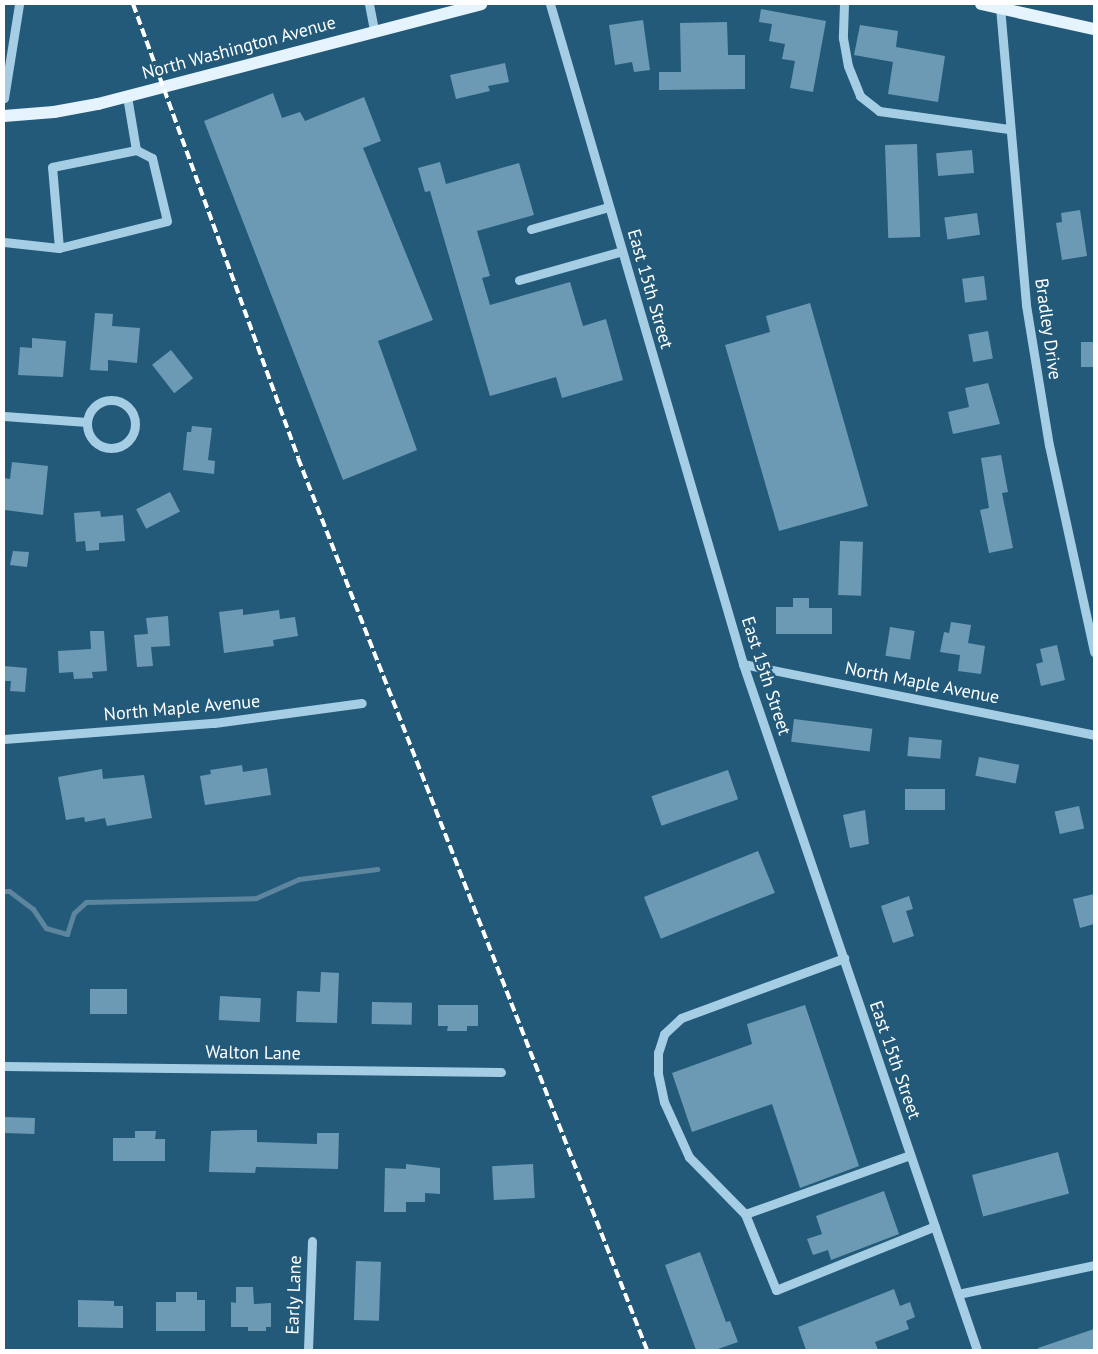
<!DOCTYPE html>
<style>
body{margin:0}
#map{position:relative;width:1098px;height:1354px;overflow:hidden;background:#235a7a;font-family:"PT Sans",sans-serif}
div>[style]{position:absolute}
.stream>*{height:5px;margin:-2.5px;padding:0 2.5px;transform-origin:2.5px;border-radius:2.5px;background:#5d859d}
.building>*{inset:0;background:#6c9ab4;transform-origin:0 0}
.minor>*{height:9px;margin:-4.5px;padding:0 4.5px;transform-origin:4.5px;border-radius:4.5px;background:#a5cee5}
.minor>.ring{margin:-4.5px;padding:0;box-sizing:content-box;background:none;border:9px solid #a5cee5;border-radius:50%}
.major>*{height:12px;margin:-6px;padding:0 6px;transform-origin:6px;border-radius:6px;background:#e5f3fc}
.rail>*{height:4px;margin-top:-2px;transform-origin:0;background:repeating-linear-gradient(90deg,#fff 0 9px,transparent 0 13px)}
span{translate:-50% -50%;white-space:nowrap;text-align:center;line-height:1.15;-webkit-text-stroke:4.5px #235a7a;paint-order:stroke}
.street-label{font-size:18px;color:#fff}
.frame{position:absolute;inset:0;border:5px solid #fff;pointer-events:none}
</style>
<div id="map">
<div class="stream">
<i style="left:4px;top:891px;width:5px"></i>
<i style="left:9px;top:891px;width:30px;rotate:37deg"></i>
<i style="left:33px;top:909px;width:23px;rotate:56deg"></i>
<i style="left:46px;top:928px;width:22px;rotate:16deg"></i>
<i style="left:67px;top:934px;width:22px;rotate:-72deg"></i>
<i style="left:74px;top:913px;width:16px;rotate:-43deg"></i>
<i style="left:86px;top:902px;width:170px;rotate:-1.3deg"></i>
<i style="left:256px;top:898px;width:47px;rotate:-23.8deg"></i>
<i style="left:299px;top:879px;width:79px;rotate:-7.3deg"></i>
</div>
<div class="building">
<i style="clip-path:polygon(761px 9px,826px 21px,813px 92px,790px 88px,795px 61px,782px 59px,785px 44px,769px 41px,772px 24px,759px 22px)"></i>
<i style="clip-path:polygon(643px 20px,650px 70px,634px 72px,632px 62px,615px 65px,609px 25px)"></i>
<i style="clip-path:polygon(727px 22px,728px 55px,745px 55px,745px 89px,659px 90px,659px 72px,681px 72px,680px 23px)"></i>
<i style="clip-path:polygon(860px 25px,898px 31px,896px 47px,945px 56px,938px 102px,888px 94px,893px 62px,854px 55px)"></i>
<i style="clip-path:polygon(505px 63px,509px 82px,488px 86px,490px 91px,456px 99px,450px 75px)"></i>
<i style="clip-path:polygon(273px 93px,282px 118px,300px 112px,305px 121px,364px 97px,381px 141px,363px 148px,433px 320px,378px 341px,417px 450px,343px 480px,204px 121px)"></i>
<i style="left:917px;top:144px;width:93px;height:32px;rotate:88deg"></i>
<i style="left:972px;top:150px;width:23px;height:36px;rotate:85deg"></i>
<i style="clip-path:polygon(440px 162px,446px 184px,519px 163px,534px 215px,477px 231px,490px 276px,482px 278px,490px 305px,570px 282px,583px 326px,606px 319px,623px 380px,562px 398px,556px 377px,490px 396px,430px 191px,425px 192px,418px 168px)"></i>
<i style="clip-path:polygon(1080px 210px,1087px 256px,1062px 260px,1056px 223px,1062px 222px,1061px 213px)"></i>
<i style="left:977px;top:213px;width:22px;height:33px;rotate:82deg"></i>
<i style="left:984px;top:276px;width:24px;height:22px;rotate:83deg"></i>
<i style="clip-path:polygon(810px 303px,868px 506px,779px 531px,725px 345px,770px 332px,766px 316px)"></i>
<i style="clip-path:polygon(95px 313px,113px 314px,112px 326px,140px 328px,137px 363px,108px 360px,108px 371px,90px 370px)"></i>
<i style="left:988px;top:331px;width:28px;height:20px;rotate:80deg"></i>
<i style="clip-path:polygon(32px 338px,66px 341px,63px 377px,18px 375px,20px 347px,32px 348px)"></i>
<i style="left:1081px;top:342px;width:13px;height:25px"></i>
<i style="left:171px;top:350px;width:36px;height:24px;rotate:52deg"></i>
<i style="clip-path:polygon(988px 383px,1000px 424px,953px 434px,948px 412px,969px 407px,965px 388px)"></i>
<i style="clip-path:polygon(192px 426px,212px 428px,208px 460px,215px 461px,214px 474px,183px 470px,187px 432px,191px 432px)"></i>
<i style="clip-path:polygon(1001px 455px,1008px 492px,1002px 493px,1013px 548px,989px 553px,980px 510px,989px 508px,981px 458px)"></i>
<i style="clip-path:polygon(12px 462px,48px 466px,43px 515px,5px 510px,4px 478px,10px 479px)"></i>
<i style="left:170px;top:492px;width:22px;height:38px;rotate:63deg"></i>
<i style="clip-path:polygon(100px 511px,101px 517px,123px 515px,125px 541px,99px 543px,99px 550px,86px 551px,85px 541px,76px 542px,74px 513px)"></i>
<i style="left:840px;top:541px;width:23px;height:54px;rotate:2deg"></i>
<i style="clip-path:polygon(13px 551px,29px 552px,27px 567px,10px 565px)"></i>
<i style="clip-path:polygon(793px 598px,809px 598px,809px 608px,832px 608px,832px 634px,776px 634px,776px 607px,793px 607px)"></i>
<i style="clip-path:polygon(243px 609px,243px 615px,279px 610px,280px 619px,295px 617px,298px 636px,273px 640px,274px 646px,224px 653px,219px 612px)"></i>
<i style="clip-path:polygon(168px 616px,170px 646px,151px 647px,153px 666px,137px 667px,134px 635px,148px 634px,146px 618px)"></i>
<i style="clip-path:polygon(951px 622px,971px 625px,968px 643px,985px 646px,981px 674px,958px 671px,960px 655px,940px 652px,944px 632px,949px 633px)"></i>
<i style="left:890px;top:627px;width:25px;height:29px;rotate:9deg"></i>
<i style="clip-path:polygon(90px 631px,104px 631px,107px 671px,92px 672px,93px 678px,74px 679px,73px 672px,59px 673px,58px 651px,91px 649px)"></i>
<i style="clip-path:polygon(1057px 645px,1065px 680px,1041px 686px,1036px 664px,1043px 662px,1040px 649px)"></i>
<i style="clip-path:polygon(4px 666px,27px 668px,25px 692px,10px 691px,11px 681px,4px 681px)"></i>
<i style="left:794px;top:719px;width:79px;height:23px;rotate:7deg"></i>
<i style="left:909px;top:737px;width:33px;height:19px;rotate:5deg"></i>
<i style="left:979px;top:757px;width:41px;height:19px;rotate:11deg"></i>
<i style="clip-path:polygon(242px 765px,243px 772px,267px 768px,271px 795px,205px 805px,200px 776px,211px 774px,210px 770px)"></i>
<i style="clip-path:polygon(102px 769px,103px 779px,144px 775px,152px 818px,107px 826px,105px 818px,85px 822px,84px 817px,66px 820px,58px 777px)"></i>
<i style="left:728px;top:770px;width:31px;height:81px;rotate:71deg"></i>
<i style="left:905px;top:789px;width:40px;height:21px"></i>
<i style="left:1079px;top:806px;width:23px;height:25px;rotate:77deg"></i>
<i style="clip-path:polygon(865px 810px,869px 844px,850px 848px,843px 815px)"></i>
<i style="left:758px;top:851px;width:45px;height:123px;rotate:68deg"></i>
<i style="clip-path:polygon(1094px 894px,1094px 924px,1080px 928px,1073px 899px)"></i>
<i style="clip-path:polygon(909px 896px,913px 909px,906px 911px,914px 936px,893px 943px,881px 906px)"></i>
<i style="clip-path:polygon(321px 972px,339px 973px,337px 1023px,296px 1022px,297px 991px,320px 992px)"></i>
<i style="left:90px;top:989px;width:37px;height:25px"></i>
<i style="left:220px;top:996px;width:41px;height:24px;rotate:3deg"></i>
<i style="left:372px;top:1002px;width:40px;height:22px;rotate:1deg"></i>
<i style="clip-path:polygon(438px 1005px,478px 1005px,478px 1026px,467px 1026px,467px 1031px,447px 1031px,448px 1026px,438px 1026px)"></i>
<i style="clip-path:polygon(805px 1005px,859px 1166px,800px 1188px,772px 1104px,692px 1132px,672px 1073px,752px 1044px,747px 1024px)"></i>
<i style="left:4px;top:1117px;width:31px;height:16px;rotate:2deg"></i>
<i style="clip-path:polygon(243px 1130px,257px 1130px,257px 1142px,317px 1144px,317px 1133px,339px 1133px,338px 1169px,256px 1167px,255px 1173px,209px 1172px,211px 1131px)"></i>
<i style="clip-path:polygon(135px 1131px,156px 1131px,155px 1139px,165px 1139px,165px 1161px,113px 1161px,113px 1138px,135px 1138px)"></i>
<i style="left:1058px;top:1152px;width:43px;height:89px;rotate:75deg"></i>
<i style="clip-path:polygon(406px 1164px,440px 1168px,440px 1194px,425px 1193px,425px 1202px,406px 1202px,406px 1212px,384px 1212px,385px 1168px,406px 1169px)"></i>
<i style="left:533px;top:1164px;width:34px;height:41px;rotate:87deg"></i>
<i style="clip-path:polygon(884px 1191px,899px 1234px,831px 1260px,828px 1250px,813px 1255px,807px 1239px,822px 1234px,816px 1216px)"></i>
<i style="clip-path:polygon(700px 1252px,726px 1322px,730px 1321px,738px 1342px,715px 1350px,696px 1350px,665px 1265px)"></i>
<i style="left:356px;top:1261px;width:25px;height:59px;rotate:2deg"></i>
<i style="clip-path:polygon(236px 1287px,253px 1287px,254px 1304px,271px 1303px,271px 1327px,266px 1327px,266px 1331px,248px 1331px,248px 1327px,231px 1327px,231px 1302px,236px 1303px)"></i>
<i style="clip-path:polygon(894px 1289px,900px 1306px,910px 1302px,915px 1317px,906px 1321px,909px 1329px,875px 1342px,878px 1350px,806px 1350px,798px 1327px)"></i>
<i style="clip-path:polygon(176px 1292px,197px 1292px,197px 1300px,205px 1300px,205px 1331px,156px 1331px,156px 1302px,176px 1302px)"></i>
<i style="clip-path:polygon(78px 1300px,114px 1301px,114px 1306px,123px 1306px,123px 1328px,78px 1327px)"></i>
<i style="clip-path:polygon(1094px 1329px,1094px 1350px,1038px 1350px,1038px 1348px)"></i>
</div>
<div class="minor">
<i style="left:369px;top:4px;width:25px;rotate:79deg"></i>
<i style="left:550px;top:4px;width:688px;rotate:73.7deg"></i>
<i style="left:743px;top:664px;width:725px;rotate:71.17deg"></i>
<i style="left:844px;top:4px;width:34px;rotate:92deg"></i>
<i style="left:843px;top:38px;width:28px;rotate:80deg"></i>
<i style="left:848px;top:66px;width:32px;rotate:68deg"></i>
<i style="left:860px;top:96px;width:24px;rotate:38deg"></i>
<i style="left:879px;top:111px;width:131px;rotate:7.9deg"></i>
<i style="left:1000px;top:7px;width:299px;rotate:85deg"></i>
<i style="left:1026px;top:305px;width:142px;rotate:80.7deg"></i>
<i style="left:1049px;top:445px;width:212px;rotate:77.7deg"></i>
<i style="left:4px;top:98px;width:95px;rotate:-80.9deg"></i>
<i style="left:531px;top:229px;width:81px;rotate:-15.8deg"></i>
<i style="left:4px;top:242px;width:55px;rotate:6.2deg"></i>
<i style="left:59px;top:248px;width:81px;rotate:-94.9deg"></i>
<i style="left:52px;top:167px;width:86px;rotate:-11.4deg"></i>
<i style="left:136px;top:150px;width:55px;rotate:-99.5deg"></i>
<i style="left:59px;top:248px;width:111px;rotate:-14deg"></i>
<i style="left:167px;top:221px;width:65px;rotate:-103.4deg"></i>
<i style="left:152px;top:158px;width:18px;rotate:-153deg"></i>
<i style="left:519px;top:280px;width:107px;rotate:-15.7deg"></i>
<i class="ring" style="left:87px;top:400px;width:39px;height:39px"></i>
<i style="left:4px;top:416px;width:83px;rotate:4.1deg"></i>
<i style="left:743px;top:664px;width:358px;rotate:11.4deg"></i>
<i style="left:4px;top:739px;width:211px;rotate:-4.4deg"></i>
<i style="left:214px;top:723px;width:149px;rotate:-7.7deg"></i>
<i style="left:4px;top:1066px;width:497px;rotate:0.7deg"></i>
<i style="left:910px;top:1155px;width:175px;rotate:160.3deg"></i>
<i style="left:745px;top:1214px;width:82px;rotate:67.8deg"></i>
<i style="left:776px;top:1290px;width:171px;rotate:-21.9deg"></i>
<i style="left:745px;top:1214px;width:80px;rotate:-134.5deg"></i>
<i style="left:689px;top:1157px;width:60px;rotate:-114.4deg"></i>
<i style="left:664px;top:1102px;width:30px;rotate:-102deg"></i>
<i style="left:658px;top:1073px;width:20px;rotate:-90deg"></i>
<i style="left:658px;top:1053px;width:20px;rotate:-72deg"></i>
<i style="left:664px;top:1034px;width:23px;rotate:-43deg"></i>
<i style="left:681px;top:1018px;width:174px;rotate:-20.2deg"></i>
<i style="left:958px;top:1294px;width:139px;rotate:-12deg"></i>
<i style="left:308px;top:1350px;width:109px;rotate:-87.9deg"></i>
</div>
<div class="major">
<i style="left:981px;top:4px;width:116px;rotate:12.5deg"></i>
<i style="left:4px;top:116px;width:50px;rotate:-4.6deg"></i>
<i style="left:54px;top:112px;width:45px;rotate:-10.3deg"></i>
<i style="left:98px;top:104px;width:396px;rotate:-14.6deg"></i>
</div>
<div class="rail">
<i style="left:133px;top:4px;width:483px;rotate:70deg"></i>
<i style="left:298px;top:458px;width:958px;rotate:68.63deg"></i>
</div>
<div class="street-label">
<span style="left:239px;top:48px;rotate:-15deg">North Washington Avenue</span>
<span style="left:650px;top:289px;rotate:74deg">East 15th Street</span>
<span style="left:1048px;top:329px;rotate:82deg">Bradley Drive</span>
<span style="left:766px;top:676px;rotate:72deg">East 15th Street</span>
<span style="left:922px;top:683px;rotate:11deg">North Maple Avenue</span>
<span style="left:182px;top:708px;rotate:-5deg">North Maple Avenue</span>
<span style="left:253px;top:1053px;rotate:1deg">Walton Lane</span>
<span style="left:895px;top:1060px;rotate:71deg">East 15th Street</span>
<span style="left:294px;top:1295px;rotate:-88deg">Early Lane</span>
</div>
<div class="frame"></div>
</div>
